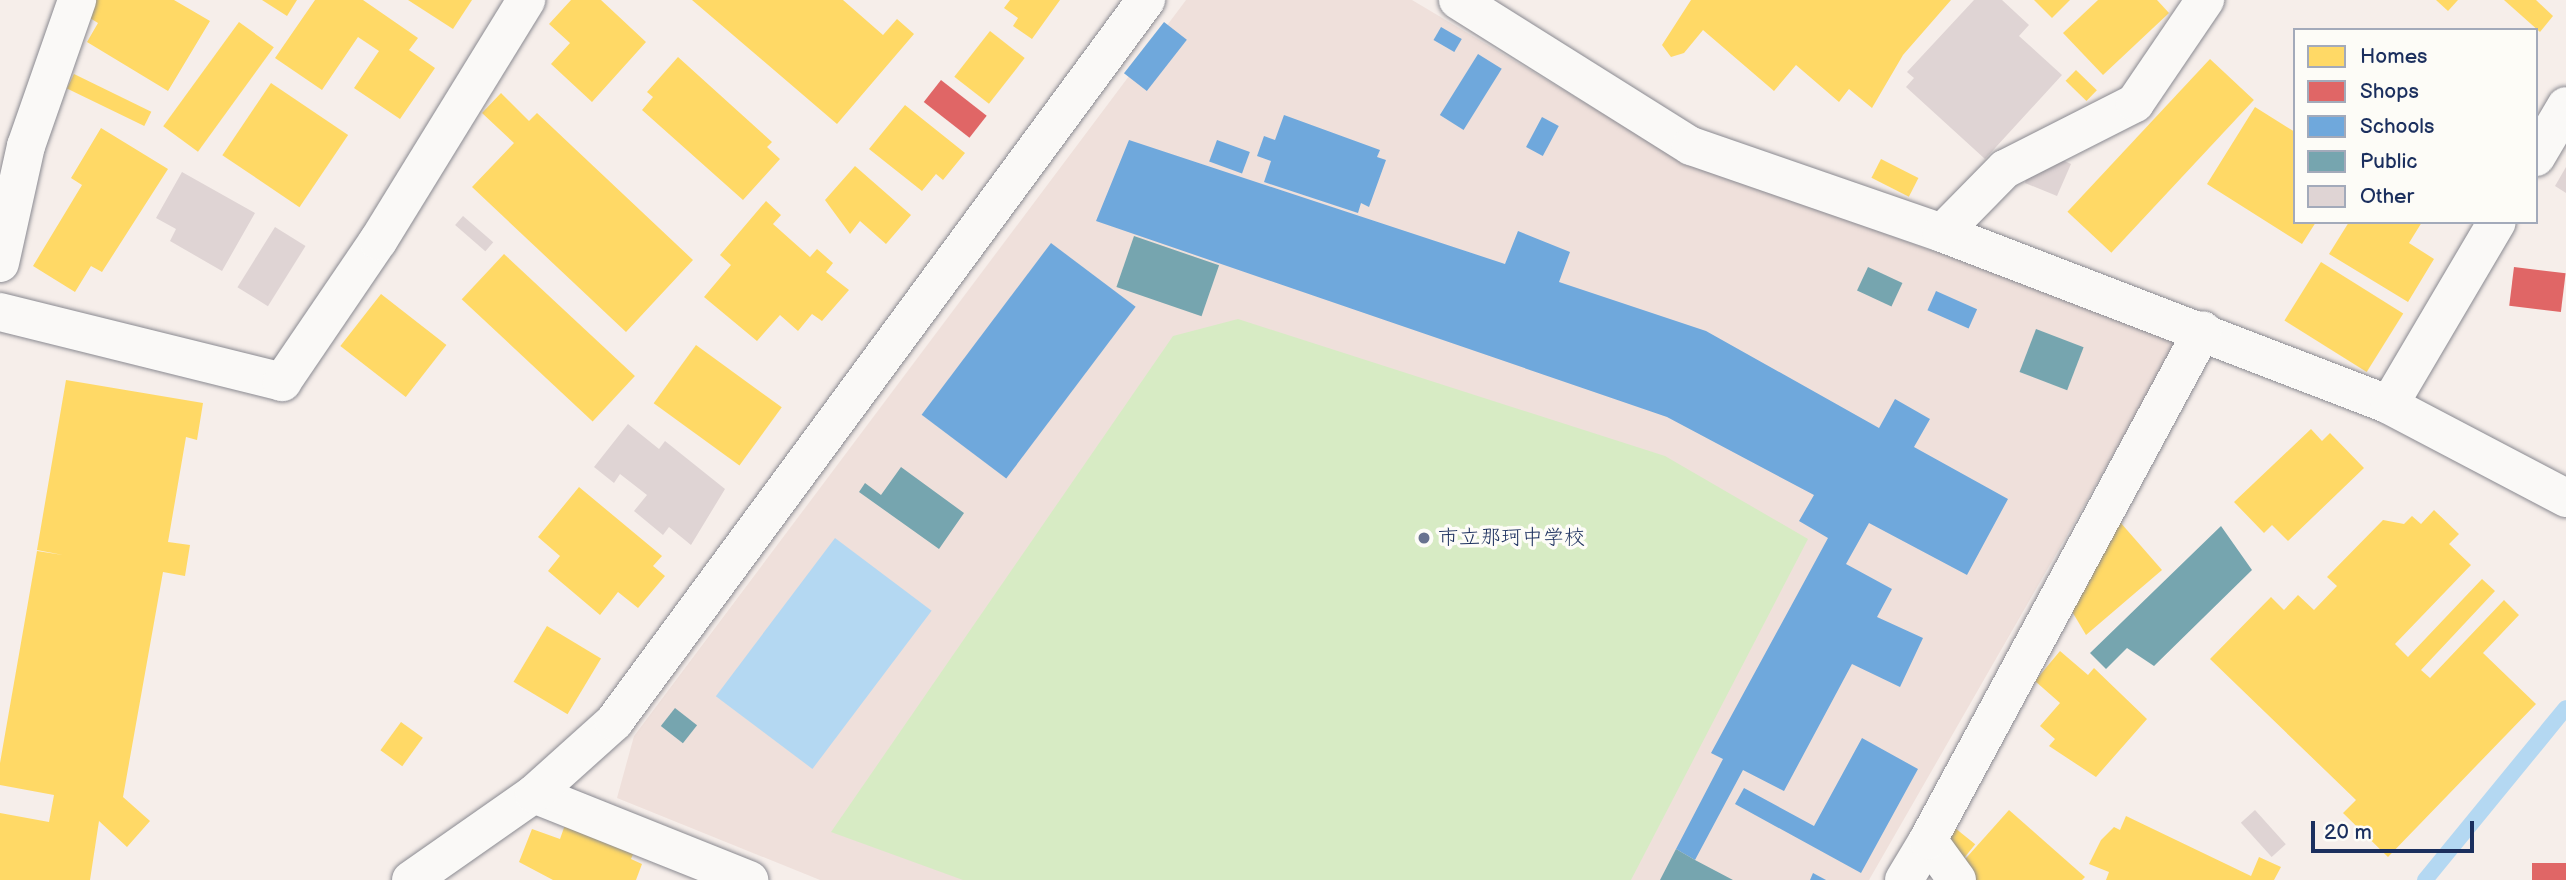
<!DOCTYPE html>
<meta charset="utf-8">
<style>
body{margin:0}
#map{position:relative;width:2566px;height:880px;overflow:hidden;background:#f6eeea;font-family:"Balsamiq Sans","Klee One",sans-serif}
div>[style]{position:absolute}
.built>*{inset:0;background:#efe0db}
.green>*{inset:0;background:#d7ebc4}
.water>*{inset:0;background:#b4d8f2;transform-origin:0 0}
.homes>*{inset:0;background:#ffd966;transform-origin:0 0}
.shops>*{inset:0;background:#e06666;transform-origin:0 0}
.schools>*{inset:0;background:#6fa8dc;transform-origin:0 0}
.public>*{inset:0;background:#76a5af;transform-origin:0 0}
.stream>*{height:16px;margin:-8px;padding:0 8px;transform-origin:8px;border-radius:8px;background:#b4d8f2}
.building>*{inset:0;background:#dfd4d4;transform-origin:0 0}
.roads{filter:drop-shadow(0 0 2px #8a8a91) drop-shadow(0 0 2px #8a8a91)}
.minor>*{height:38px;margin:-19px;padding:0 19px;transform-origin:19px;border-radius:19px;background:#faf9f7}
.dots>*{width:19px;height:19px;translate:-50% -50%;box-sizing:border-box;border:4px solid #fdfcf7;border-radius:50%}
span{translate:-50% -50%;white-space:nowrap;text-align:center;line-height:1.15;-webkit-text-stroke:7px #fdfcf7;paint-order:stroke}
.poi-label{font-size:21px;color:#1b2f5e}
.left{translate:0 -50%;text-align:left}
.legend{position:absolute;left:2293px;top:28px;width:245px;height:196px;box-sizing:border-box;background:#fdfcf7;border:2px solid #a3aaba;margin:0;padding:9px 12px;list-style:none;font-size:21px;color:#1b2f5e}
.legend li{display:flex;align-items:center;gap:14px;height:35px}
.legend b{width:35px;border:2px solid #a3aaba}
.scale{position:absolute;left:2311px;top:821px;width:163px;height:32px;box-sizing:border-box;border:4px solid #1b2f5e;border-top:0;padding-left:9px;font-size:21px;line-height:24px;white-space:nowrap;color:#1b2f5e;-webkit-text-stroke:5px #fdfcf7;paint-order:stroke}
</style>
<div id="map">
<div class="built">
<i style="clip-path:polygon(1186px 0,1412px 0,1681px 160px,2179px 340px,1869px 880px,820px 880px,617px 798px,634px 736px)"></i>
</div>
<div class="green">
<i style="clip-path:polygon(1238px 319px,1665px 456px,1808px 539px,1631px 880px,963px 880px,831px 832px,1173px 336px)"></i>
</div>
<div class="water">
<i style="left:835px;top:538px;width:121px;height:198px;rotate:37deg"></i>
</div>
<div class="homes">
<i style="clip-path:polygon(88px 0,174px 0,210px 21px,168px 91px,87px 42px,98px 23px,80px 12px)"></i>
<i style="clip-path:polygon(262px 0,297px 0,287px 16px)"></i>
<i style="clip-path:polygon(315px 0,363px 0,418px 38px,409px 50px,435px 68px,400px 119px,354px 88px,379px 51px,358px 37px,322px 90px,275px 58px)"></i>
<i style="clip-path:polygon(408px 0,472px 0,453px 29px)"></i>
<i style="clip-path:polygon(571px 0,601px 0,646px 42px,592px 102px,551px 64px,570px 43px,549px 24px)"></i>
<i style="clip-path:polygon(692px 0,843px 0,883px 35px,897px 19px,914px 34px,837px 124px)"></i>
<i style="clip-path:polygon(1010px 0,1060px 0,1032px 39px,1013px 26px,1018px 18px,1004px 8px)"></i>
<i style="clip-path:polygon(1691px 0,1951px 0,1903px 55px,1872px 108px,1849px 89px,1839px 102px,1796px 65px,1774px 91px,1703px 30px,1684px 53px,1671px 57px,1662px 45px)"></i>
<i style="clip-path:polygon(2034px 0,2070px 0,2052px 18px)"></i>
<i style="clip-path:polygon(2098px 0,2157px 0,2169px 13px,2103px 75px,2063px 33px)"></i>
<i style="clip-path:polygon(2436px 0,2458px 0,2448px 11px)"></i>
<i style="clip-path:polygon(2504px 0,2536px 0,2553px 16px,2540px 32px)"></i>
<i style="left:239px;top:22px;width:43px;height:129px;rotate:36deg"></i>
<i style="left:990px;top:31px;width:44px;height:58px;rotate:38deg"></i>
<i style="clip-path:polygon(678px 57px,772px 142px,767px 147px,780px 159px,743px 200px,642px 110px,653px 97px,647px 92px)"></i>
<i style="left:2210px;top:59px;width:60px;height:209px;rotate:43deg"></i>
<i style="left:2076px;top:70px;width:29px;height:15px;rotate:44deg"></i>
<i style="left:74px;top:74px;width:86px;height:16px;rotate:26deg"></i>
<i style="left:271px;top:83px;width:93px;height:87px;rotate:34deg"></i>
<i style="clip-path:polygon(501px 93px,529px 121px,537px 113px,693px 260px,626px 332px,472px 187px,514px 143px,482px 113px)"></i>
<i style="clip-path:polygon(905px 105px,965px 153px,943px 180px,936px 174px,922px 191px,869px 149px)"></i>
<i style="clip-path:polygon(2255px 107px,2295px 132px,2295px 222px,2316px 222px,2302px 244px,2207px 184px)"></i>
<i style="clip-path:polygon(101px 128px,168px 169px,102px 272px,91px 266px,75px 292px,33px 266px,82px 185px,71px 178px)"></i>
<i style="left:1881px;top:159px;width:42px;height:21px;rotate:27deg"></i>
<i style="clip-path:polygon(855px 166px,911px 215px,886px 244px,860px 221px,850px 234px,825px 200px)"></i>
<i style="clip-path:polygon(766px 201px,781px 215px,773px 224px,810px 257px,817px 249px,833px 263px,826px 272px,849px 290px,822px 321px,812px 314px,798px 331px,780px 315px,757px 341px,704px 297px,731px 265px,720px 255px)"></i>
<i style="clip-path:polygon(2349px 222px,2422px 222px,2409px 243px,2434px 259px,2408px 302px,2329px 254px)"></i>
<i style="left:504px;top:254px;width:179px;height:62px;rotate:43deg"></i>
<i style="left:2321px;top:262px;width:97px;height:69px;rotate:32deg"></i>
<i style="left:381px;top:294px;width:83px;height:66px;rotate:38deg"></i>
<i style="left:696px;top:345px;width:106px;height:72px;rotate:36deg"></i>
<i style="clip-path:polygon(66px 380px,203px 403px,197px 440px,186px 437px,168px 542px,190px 545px,185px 576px,163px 572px,123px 797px,150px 821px,127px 847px,99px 821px,90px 880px,0 880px,0 813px,49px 822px,54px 795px,0 785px,0 763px,37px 551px,63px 555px,37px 550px)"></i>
<i style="clip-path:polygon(2311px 429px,2322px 441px,2330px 433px,2364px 468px,2288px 541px,2272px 525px,2264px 533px,2234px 502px)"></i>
<i style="clip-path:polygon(579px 487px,662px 556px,653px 566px,665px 576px,638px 608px,618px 592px,600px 615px,548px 571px,560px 556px,538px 537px)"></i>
<i style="clip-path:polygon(2434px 510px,2459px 534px,2449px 544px,2471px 565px,2395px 644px,2408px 657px,2482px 579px,2495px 591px,2421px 670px,2430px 678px,2504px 600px,2519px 615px,2483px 653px,2536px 704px,2388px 857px,2343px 813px,2356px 800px,2210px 659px,2271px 597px,2284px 610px,2298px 595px,2314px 610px,2337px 586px,2327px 577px,2383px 520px,2404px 524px,2412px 516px,2421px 524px)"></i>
<i style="clip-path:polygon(2120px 522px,2162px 570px,2086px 635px,2067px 603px,2089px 584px,2084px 577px)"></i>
<i style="left:547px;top:626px;width:63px;height:65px;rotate:31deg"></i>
<i style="clip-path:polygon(2060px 651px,2088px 675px,2094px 668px,2147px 719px,2096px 777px,2049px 746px,2055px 739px,2040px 726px,2060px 703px,2035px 681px)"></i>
<i style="left:401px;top:722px;width:27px;height:35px;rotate:36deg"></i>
<i style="clip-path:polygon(2009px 810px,2085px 877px,2082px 880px,1975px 880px,1959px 866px)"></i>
<i style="clip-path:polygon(2126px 816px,2251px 876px,2259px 857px,2281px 867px,2274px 880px,2106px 880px,2109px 872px,2089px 864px,2101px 840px,2114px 827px,2120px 830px)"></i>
<i style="clip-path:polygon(566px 822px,635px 849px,631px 859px,642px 864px,636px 880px,553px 880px,519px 862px,532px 829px,560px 839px)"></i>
<i style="left:1955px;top:828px;width:26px;height:18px;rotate:39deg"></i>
</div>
<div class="shops">
<i style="left:941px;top:80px;width:58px;height:28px;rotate:38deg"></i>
<i style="left:2514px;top:267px;width:52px;height:39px;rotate:7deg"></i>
<i style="left:2532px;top:863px;width:34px;height:17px"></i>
</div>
<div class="schools">
<i style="left:1164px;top:22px;width:29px;height:65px;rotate:38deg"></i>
<i style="left:1441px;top:27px;width:24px;height:15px;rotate:30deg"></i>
<i style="left:1478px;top:54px;width:28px;height:72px;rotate:32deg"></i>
<i style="clip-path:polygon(1284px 115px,1380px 150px,1377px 157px,1386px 160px,1369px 207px,1361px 203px,1358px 213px,1264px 182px,1271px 161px,1257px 156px,1264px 136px,1275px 140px)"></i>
<i style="left:1542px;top:117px;width:19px;height:34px;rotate:28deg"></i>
<i style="clip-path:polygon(1129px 140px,1505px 264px,1518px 231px,1570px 252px,1559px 282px,1706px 331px,1879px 428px,1895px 399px,1930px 419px,1914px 447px,2008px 499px,1967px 575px,1869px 523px,1846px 564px,1892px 589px,1877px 617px,1923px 638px,1900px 687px,1852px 664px,1784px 791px,1743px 770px,1695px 860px,1676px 849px,1723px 759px,1711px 753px,1828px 538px,1799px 521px,1814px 495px,1667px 417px,1096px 221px)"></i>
<i style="left:1217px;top:140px;width:35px;height:23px;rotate:20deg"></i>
<i style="left:1051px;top:243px;width:106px;height:215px;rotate:37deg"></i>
<i style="left:1936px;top:291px;width:45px;height:21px;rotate:24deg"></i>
<i style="clip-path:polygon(1862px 738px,1918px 769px,1861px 873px,1735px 804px,1744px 788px,1814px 826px)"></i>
<i style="clip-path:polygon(1813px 873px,1826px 880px,1810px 880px)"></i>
</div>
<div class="public">
<i style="left:1134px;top:236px;width:90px;height:54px;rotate:19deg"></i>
<i style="left:1868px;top:267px;width:38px;height:26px;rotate:25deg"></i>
<i style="left:2036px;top:329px;width:51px;height:46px;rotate:21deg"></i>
<i style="clip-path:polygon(901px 467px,964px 513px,939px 549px,859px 492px,865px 483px,881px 495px)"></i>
<i style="clip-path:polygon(2221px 526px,2252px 570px,2154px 666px,2127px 648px,2106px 669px,2090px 653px)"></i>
<i style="left:675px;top:708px;width:28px;height:23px;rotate:38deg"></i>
<i style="clip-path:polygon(1676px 849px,1695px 860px,1733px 880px,1660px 880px)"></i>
</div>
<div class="stream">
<i style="left:2425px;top:880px;width:222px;rotate:-50.7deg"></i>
</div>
<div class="building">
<i style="clip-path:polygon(1974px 0,2002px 0,2029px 25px,2019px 36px,2062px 75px,1985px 159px,1906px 87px,1914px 78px,1907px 72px)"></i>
<i style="clip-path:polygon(2060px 159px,2071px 164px,2057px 196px,2025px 183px,2029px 172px)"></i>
<i style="clip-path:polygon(2566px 167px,2566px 193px,2555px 186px)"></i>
<i style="clip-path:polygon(182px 172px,255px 213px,222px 271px,170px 241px,176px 229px,156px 218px)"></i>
<i style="left:463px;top:216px;width:40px;height:12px;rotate:41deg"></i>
<i style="left:275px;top:227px;width:36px;height:71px;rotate:32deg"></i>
<i style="clip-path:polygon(628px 424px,659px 449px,665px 441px,725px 489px,691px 545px,669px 527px,663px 535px,634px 511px,647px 495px,620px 474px,614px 483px,594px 467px)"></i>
<i style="left:2255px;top:810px;width:46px;height:19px;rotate:48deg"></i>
</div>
<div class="roads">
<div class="minor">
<i style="left:1458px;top:0;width:275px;rotate:32.1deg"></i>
<i style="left:1691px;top:146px;width:266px;rotate:19.1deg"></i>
<i style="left:1942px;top:233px;width:479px;rotate:21deg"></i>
<i style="left:2389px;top:405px;width:200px;rotate:27.7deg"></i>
<i style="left:2536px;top:157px;width:59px;rotate:-59.5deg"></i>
<i style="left:1942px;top:233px;width:90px;rotate:-45.5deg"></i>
<i style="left:2005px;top:169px;width:146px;rotate:-26.9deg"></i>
<i style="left:2135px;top:103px;width:125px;rotate:-55.8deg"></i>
<i style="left:0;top:263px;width:120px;rotate:-77.5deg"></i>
<i style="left:26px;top:146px;width:155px;rotate:-70.7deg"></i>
<i style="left:0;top:312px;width:291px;rotate:13.9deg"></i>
<i style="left:282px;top:382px;width:171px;rotate:-55.8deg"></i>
<i style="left:378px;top:241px;width:283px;rotate:-58.4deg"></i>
<i style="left:2389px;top:405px;width:212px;rotate:-59.5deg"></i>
<i style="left:534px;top:794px;width:232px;rotate:21.8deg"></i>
<i style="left:411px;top:880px;width:150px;rotate:-35deg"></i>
<i style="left:534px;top:794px;width:108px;rotate:-42deg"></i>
<i style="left:614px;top:722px;width:897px;rotate:-53.62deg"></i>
<i style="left:1904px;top:880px;width:47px;rotate:-59deg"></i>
<i style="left:1957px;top:880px;width:49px;rotate:-125.9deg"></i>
<i style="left:1928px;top:840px;width:579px;rotate:-61.67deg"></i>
</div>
</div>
<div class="dots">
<i style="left:1424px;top:538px;background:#68728f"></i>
</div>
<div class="poi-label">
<span class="left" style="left:1438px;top:538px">市立那珂中学校</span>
</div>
<ul class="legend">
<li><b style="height:19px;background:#ffd966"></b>Homes</li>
<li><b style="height:19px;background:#e06666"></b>Shops</li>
<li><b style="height:19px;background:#6fa8dc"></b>Schools</li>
<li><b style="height:19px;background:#76a5af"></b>Public</li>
<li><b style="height:19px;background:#dfd4d4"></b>Other</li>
</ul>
<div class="scale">20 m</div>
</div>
